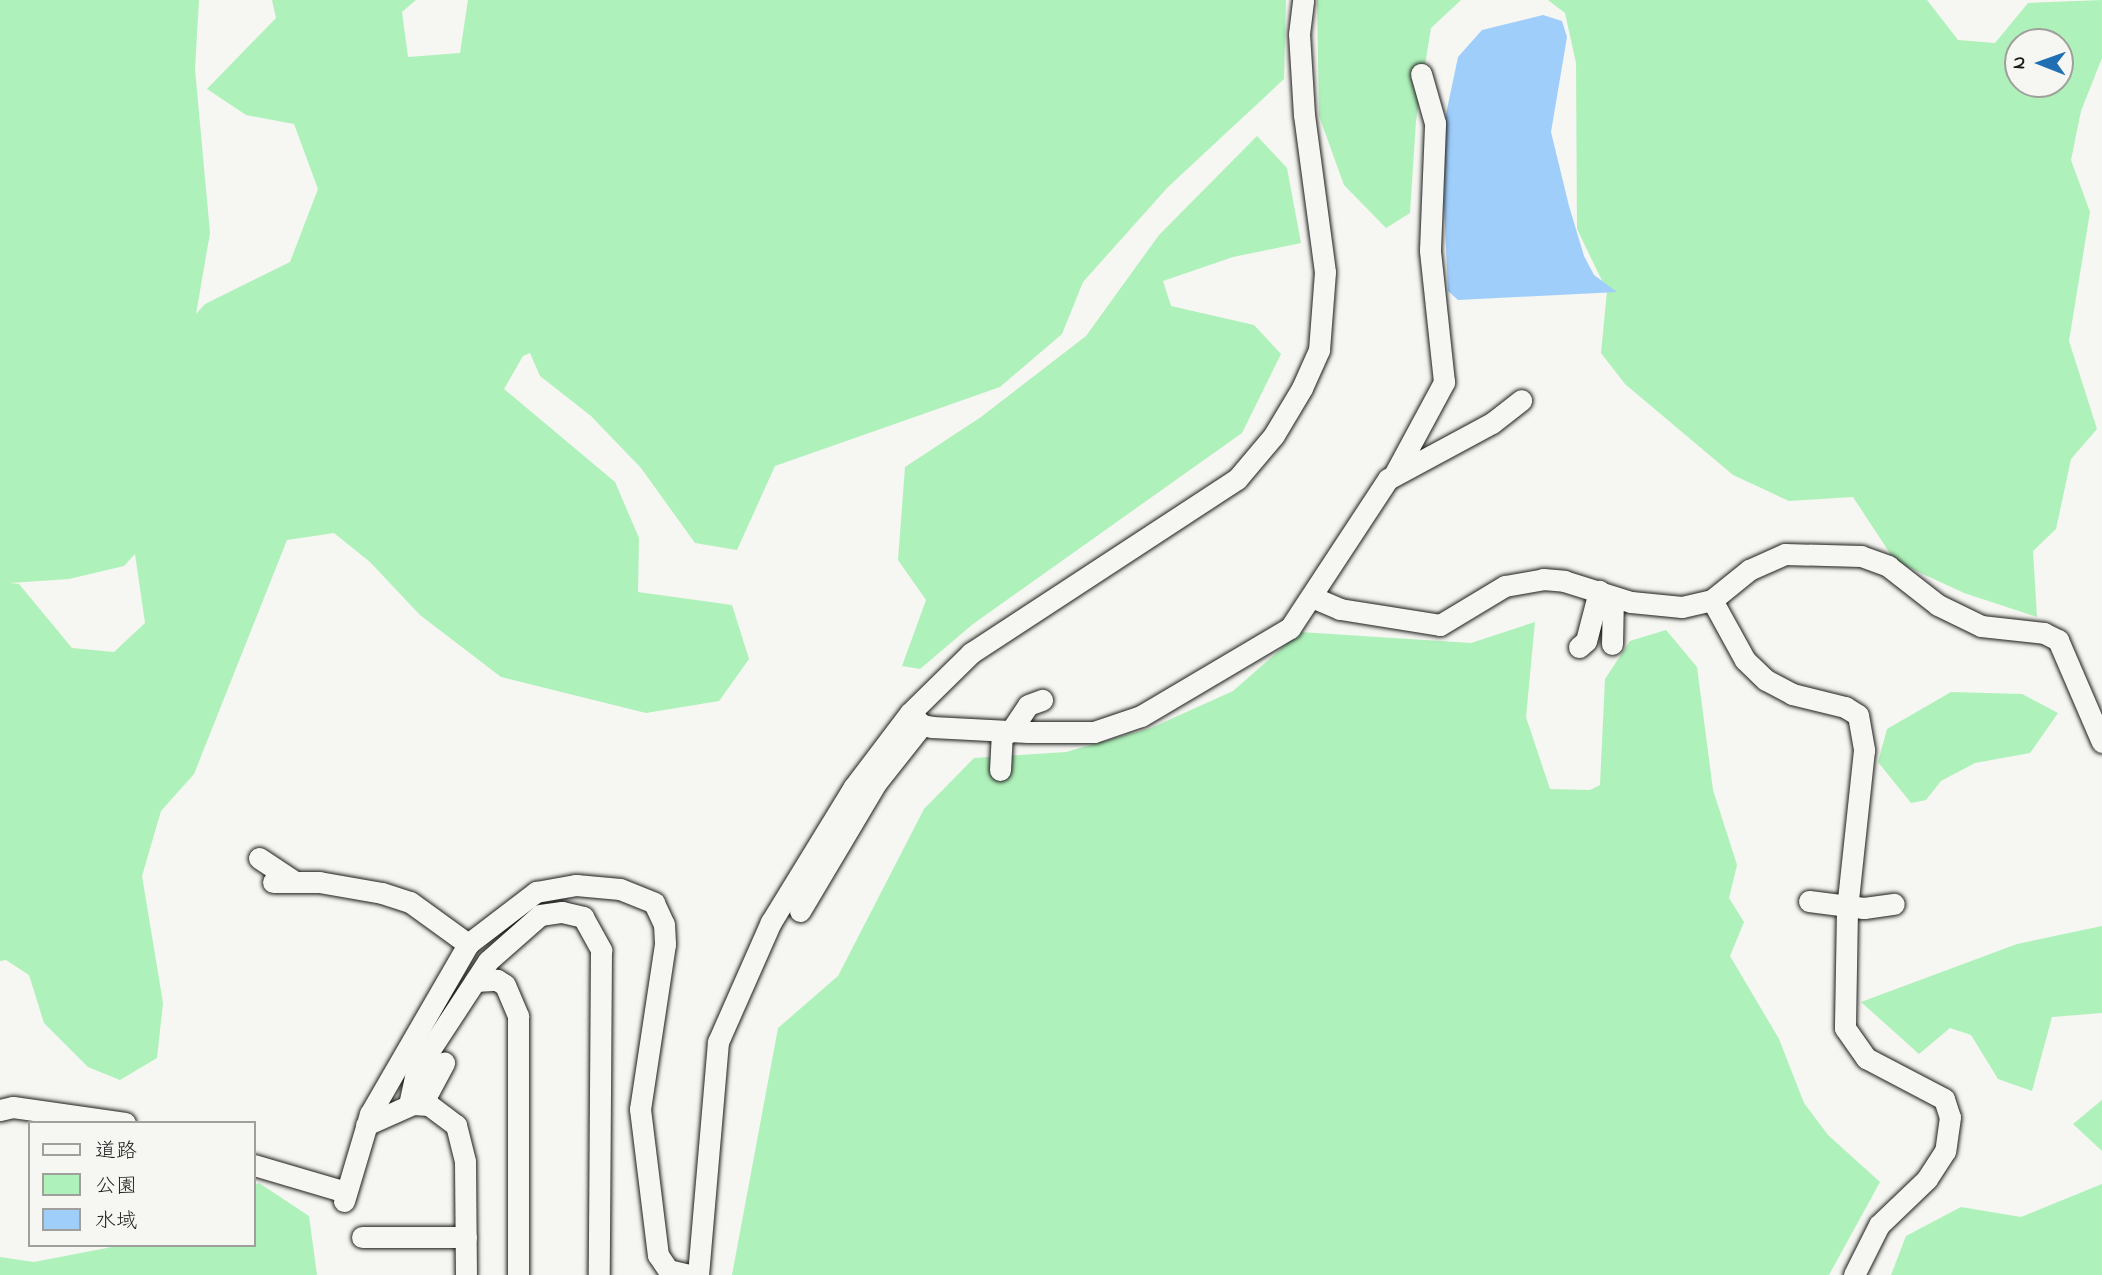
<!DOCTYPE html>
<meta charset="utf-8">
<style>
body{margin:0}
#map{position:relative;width:2102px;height:1275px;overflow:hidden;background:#f6f6f2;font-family:"Indie Flower","Klee One",sans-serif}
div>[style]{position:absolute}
.green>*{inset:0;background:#aff1ba}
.water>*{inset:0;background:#9fcefa}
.roads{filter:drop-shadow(0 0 2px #1c1c1c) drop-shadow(0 0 2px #1c1c1c)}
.minor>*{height:21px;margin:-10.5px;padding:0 10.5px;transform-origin:10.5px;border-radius:10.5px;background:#f6f6f2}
span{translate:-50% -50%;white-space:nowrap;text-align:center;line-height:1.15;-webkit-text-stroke:5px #f6f6f2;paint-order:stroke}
.legend{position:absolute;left:28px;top:1121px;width:228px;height:126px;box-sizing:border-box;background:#f6f6f2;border:2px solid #9f9f9c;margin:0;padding:9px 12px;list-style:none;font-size:21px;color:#1c1c1c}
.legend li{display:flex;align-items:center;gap:14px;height:35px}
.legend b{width:35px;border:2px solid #9f9f9c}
.north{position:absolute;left:2004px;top:28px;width:70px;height:70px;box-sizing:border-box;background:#f6f6f2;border:2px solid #9f9f9c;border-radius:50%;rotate:271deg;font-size:19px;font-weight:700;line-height:28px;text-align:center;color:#1c1c1c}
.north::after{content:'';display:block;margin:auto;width:24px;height:32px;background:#1f6fb2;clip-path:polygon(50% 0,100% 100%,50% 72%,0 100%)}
</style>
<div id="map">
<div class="green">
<i style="clip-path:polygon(evenodd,0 0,199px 0,195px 69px,210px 233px,196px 314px,205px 304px,290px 262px,318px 189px,294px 124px,246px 115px,207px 89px,276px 18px,272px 0,416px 0,402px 12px,408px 57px,460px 53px,468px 0,1286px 0,1284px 79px,1168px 187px,1083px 282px,1062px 334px,1000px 387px,775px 466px,737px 550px,695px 543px,641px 468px,591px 416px,540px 376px,530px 353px,523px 356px,504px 389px,615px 482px,639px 538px,638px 592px,732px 605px,749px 659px,719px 701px,646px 713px,501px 677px,420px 615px,370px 562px,334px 533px,287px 540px,194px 774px,161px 811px,142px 876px,163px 1003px,157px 1058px,120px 1080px,88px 1067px,44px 1023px,29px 975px,6px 960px,0 961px,0 0,135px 554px,145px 623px,114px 652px,72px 648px,19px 584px,10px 583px,69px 579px,124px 566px,135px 554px)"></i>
<i style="clip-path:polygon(1317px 0,1461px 0,1431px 28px,1416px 121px,1410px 213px,1386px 228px,1344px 185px,1319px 116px)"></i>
<i style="clip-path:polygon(evenodd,1548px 0,1927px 0,1958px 40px,1995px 43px,2028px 3px,2102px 0,2102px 58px,2081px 111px,2071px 160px,2090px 212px,2069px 341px,2097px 429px,2071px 459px,2056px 529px,2033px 551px,2037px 617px,1964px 593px,1895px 561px,1853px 497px,1789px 501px,1733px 475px,1625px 384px,1601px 353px,1607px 291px,1577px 229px,1576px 63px,1565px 13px,1548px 0,2018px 42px,2060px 42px,2060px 84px,2018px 84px,2018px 42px)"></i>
<i style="clip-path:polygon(1257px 136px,1287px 168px,1301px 243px,1233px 257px,1163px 281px,1171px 306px,1254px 325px,1281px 354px,1242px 433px,973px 624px,920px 669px,902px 666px,926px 600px,898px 560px,905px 467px,981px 417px,1086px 336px,1159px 235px)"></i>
<i style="clip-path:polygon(1535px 622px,1526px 717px,1550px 789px,1590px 790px,1600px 785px,1605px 679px,1630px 641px,1666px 630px,1697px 667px,1713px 790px,1737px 865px,1729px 898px,1744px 922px,1730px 956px,1779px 1039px,1804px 1103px,1828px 1135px,1880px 1182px,1829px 1275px,732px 1275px,778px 1028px,838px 976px,924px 809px,974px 758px,1066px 752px,1151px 728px,1233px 691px,1300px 632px,1471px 643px)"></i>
<i style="clip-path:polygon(1951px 692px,2022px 694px,2058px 713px,2030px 753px,1975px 763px,1941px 781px,1926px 800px,1911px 803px,1878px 762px,1887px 729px)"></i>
<i style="clip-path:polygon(2102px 926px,2102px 1013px,2052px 1017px,2032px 1091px,1998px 1079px,1971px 1035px,1950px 1028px,1919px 1054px,1861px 1002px,2017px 944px)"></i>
<i style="clip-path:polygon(2102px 1100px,2102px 1151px,2073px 1124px)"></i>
<i style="clip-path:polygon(259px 1183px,309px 1216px,317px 1275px,0 1275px,0 1257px,34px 1262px,122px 1245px,254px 1245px,254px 1185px)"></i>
<i style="clip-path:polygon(2102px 1184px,2102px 1275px,1891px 1275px,1906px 1236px,1961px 1207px,2021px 1217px)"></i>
</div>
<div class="water">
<i style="clip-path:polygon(1543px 15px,1562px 21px,1567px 37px,1551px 132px,1569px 206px,1584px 256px,1594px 275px,1617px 292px,1458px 300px,1448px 291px,1444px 204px,1446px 114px,1458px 57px,1482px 30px)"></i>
</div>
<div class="roads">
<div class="minor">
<i style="left:1394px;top:475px;width:106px;rotate:-61.7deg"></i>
<i style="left:1444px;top:382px;width:133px;rotate:-96.1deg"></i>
<i style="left:1430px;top:250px;width:127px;rotate:-87.7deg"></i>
<i style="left:1435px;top:123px;width:51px;rotate:-105.9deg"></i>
<i style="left:1312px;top:597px;width:30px;rotate:23deg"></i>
<i style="left:1340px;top:609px;width:101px;rotate:9.1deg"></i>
<i style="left:1440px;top:625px;width:76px;rotate:-31deg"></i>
<i style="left:1505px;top:586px;width:39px;rotate:-10deg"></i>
<i style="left:1543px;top:579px;width:21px;rotate:5deg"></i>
<i style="left:1564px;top:581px;width:70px;rotate:17.4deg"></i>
<i style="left:1631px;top:602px;width:51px;rotate:5.6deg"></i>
<i style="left:1682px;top:607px;width:31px;rotate:-13deg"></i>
<i style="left:1712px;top:600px;width:48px;rotate:-39deg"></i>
<i style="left:1749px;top:570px;width:39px;rotate:-24deg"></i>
<i style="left:1785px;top:554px;width:76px;rotate:1.5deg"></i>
<i style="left:1861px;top:556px;width:29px;rotate:20deg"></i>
<i style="left:1888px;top:566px;width:63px;rotate:38deg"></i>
<i style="left:1938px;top:605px;width:48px;rotate:26deg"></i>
<i style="left:1981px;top:626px;width:63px;rotate:6.3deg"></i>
<i style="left:2044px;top:633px;width:16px;rotate:27deg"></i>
<i style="left:2058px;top:640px;width:111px;rotate:66.7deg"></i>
<i style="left:1712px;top:600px;width:68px;rotate:61.2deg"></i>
<i style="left:1745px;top:660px;width:29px;rotate:44deg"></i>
<i style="left:1766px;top:680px;width:30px;rotate:28deg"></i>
<i style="left:1792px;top:694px;width:55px;rotate:13.8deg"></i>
<i style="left:1845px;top:707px;width:15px;rotate:32deg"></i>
<i style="left:1858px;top:715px;width:36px;rotate:80deg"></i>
<i style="left:1864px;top:750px;width:161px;rotate:96.1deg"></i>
<i style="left:1847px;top:910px;width:118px;rotate:91deg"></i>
<i style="left:1845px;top:1028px;width:37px;rotate:55deg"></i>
<i style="left:1866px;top:1058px;width:88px;rotate:27.7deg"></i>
<i style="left:1944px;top:1099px;width:19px;rotate:72deg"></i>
<i style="left:1950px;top:1117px;width:34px;rotate:98deg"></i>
<i style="left:1945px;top:1151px;width:33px;rotate:123deg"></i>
<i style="left:1927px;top:1179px;width:66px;rotate:136.2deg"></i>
<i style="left:1879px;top:1225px;width:56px;rotate:116.6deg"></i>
<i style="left:1612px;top:644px;width:47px;rotate:-88.8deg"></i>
<i style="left:1579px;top:647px;width:9px;rotate:-41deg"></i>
<i style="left:1586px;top:641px;width:52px;rotate:-75.4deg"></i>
<i style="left:910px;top:713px;width:17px;rotate:45deg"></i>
<i style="left:922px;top:725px;width:10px;rotate:11deg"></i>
<i style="left:932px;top:727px;width:96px;rotate:3deg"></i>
<i style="left:1028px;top:732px;width:66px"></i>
<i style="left:1094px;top:732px;width:50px;rotate:-18.8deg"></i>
<i style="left:1141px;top:716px;width:173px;rotate:-30.6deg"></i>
<i style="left:1290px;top:628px;width:178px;rotate:-56.7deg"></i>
<i style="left:1388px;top:479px;width:118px;rotate:-28.3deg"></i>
<i style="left:1492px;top:423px;width:37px;rotate:-38deg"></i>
<i style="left:1010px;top:732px;width:32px;rotate:-56deg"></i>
<i style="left:1028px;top:705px;width:15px;rotate:-20deg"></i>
<i style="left:1000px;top:770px;width:39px;rotate:-87deg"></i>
<i style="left:259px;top:858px;width:43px;rotate:33.7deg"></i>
<i style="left:273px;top:882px;width:46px"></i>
<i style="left:319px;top:882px;width:64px;rotate:9.9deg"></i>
<i style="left:382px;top:893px;width:29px;rotate:18deg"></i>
<i style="left:410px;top:902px;width:72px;rotate:35.9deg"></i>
<i style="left:1809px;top:901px;width:55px;rotate:7.3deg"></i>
<i style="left:1864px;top:908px;width:30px;rotate:-8deg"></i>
<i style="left:800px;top:911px;width:149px;rotate:-59.3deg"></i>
<i style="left:876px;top:783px;width:74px;rotate:-51.6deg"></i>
<i style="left:475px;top:981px;width:22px;rotate:-3deg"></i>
<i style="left:497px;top:980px;width:9px;rotate:32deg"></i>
<i style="left:505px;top:985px;width:34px;rotate:67deg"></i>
<i style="left:518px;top:1016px;width:259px;rotate:90deg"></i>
<i style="left:422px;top:1104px;width:47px;rotate:-61.8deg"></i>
<i style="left:409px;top:1105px;width:35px;rotate:-78deg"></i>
<i style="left:416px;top:1071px;width:131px;rotate:-56.8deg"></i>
<i style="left:488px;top:961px;width:69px;rotate:-41.5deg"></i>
<i style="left:540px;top:915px;width:22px;rotate:-8deg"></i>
<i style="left:562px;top:912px;width:22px;rotate:13deg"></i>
<i style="left:583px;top:917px;width:38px;rotate:61deg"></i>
<i style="left:601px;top:950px;width:325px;rotate:90.4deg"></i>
<i style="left:0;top:1110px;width:13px;rotate:-13deg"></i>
<i style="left:13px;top:1107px;width:113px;rotate:8.1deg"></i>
<i style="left:366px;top:1125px;width:51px;rotate:-24.1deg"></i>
<i style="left:413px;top:1104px;width:16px;rotate:4deg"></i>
<i style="left:429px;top:1105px;width:34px;rotate:37deg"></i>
<i style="left:456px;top:1125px;width:38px;rotate:76deg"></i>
<i style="left:465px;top:1162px;width:113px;rotate:89.5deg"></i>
<i style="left:254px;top:1165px;width:96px;rotate:16.4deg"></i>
<i style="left:344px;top:1201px;width:91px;rotate:-73.4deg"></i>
<i style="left:370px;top:1114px;width:196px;rotate:-60deg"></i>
<i style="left:468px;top:944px;width:86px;rotate:-37.4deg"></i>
<i style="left:536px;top:892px;width:41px;rotate:-9.9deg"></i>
<i style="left:576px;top:885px;width:44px;rotate:5.2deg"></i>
<i style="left:620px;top:889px;width:37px;rotate:22deg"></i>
<i style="left:654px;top:903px;width:23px;rotate:65deg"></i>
<i style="left:664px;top:924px;width:20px;rotate:87deg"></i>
<i style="left:665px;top:944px;width:167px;rotate:98.6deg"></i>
<i style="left:640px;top:1109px;width:147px;rotate:83deg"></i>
<i style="left:658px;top:1255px;width:18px;rotate:56deg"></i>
<i style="left:668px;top:1270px;width:23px;rotate:13deg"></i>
<i style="left:362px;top:1237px;width:104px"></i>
<i style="left:698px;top:1275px;width:234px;rotate:-85.1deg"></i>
<i style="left:718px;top:1042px;width:131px;rotate:-66.2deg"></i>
<i style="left:771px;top:922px;width:157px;rotate:-58.5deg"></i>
<i style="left:853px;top:788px;width:94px;rotate:-52.8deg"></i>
<i style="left:910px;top:713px;width:86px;rotate:-44.5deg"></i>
<i style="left:971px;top:653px;width:318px;rotate:-33.2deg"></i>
<i style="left:1237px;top:479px;width:57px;rotate:-49.9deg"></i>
<i style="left:1274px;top:435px;width:55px;rotate:-59.2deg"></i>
<i style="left:1302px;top:388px;width:42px;rotate:-65.9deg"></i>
<i style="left:1319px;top:350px;width:78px;rotate:-85.6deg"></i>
<i style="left:1325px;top:272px;width:158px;rotate:-97.6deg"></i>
<i style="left:1304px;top:115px;width:81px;rotate:-93.5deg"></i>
<i style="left:1299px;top:34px;width:34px;rotate:-83deg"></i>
</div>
</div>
<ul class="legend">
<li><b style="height:9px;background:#f6f6f2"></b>道路</li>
<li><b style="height:19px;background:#aff1ba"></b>公園</li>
<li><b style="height:19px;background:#9fcefa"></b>水域</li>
</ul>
<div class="north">N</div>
</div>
